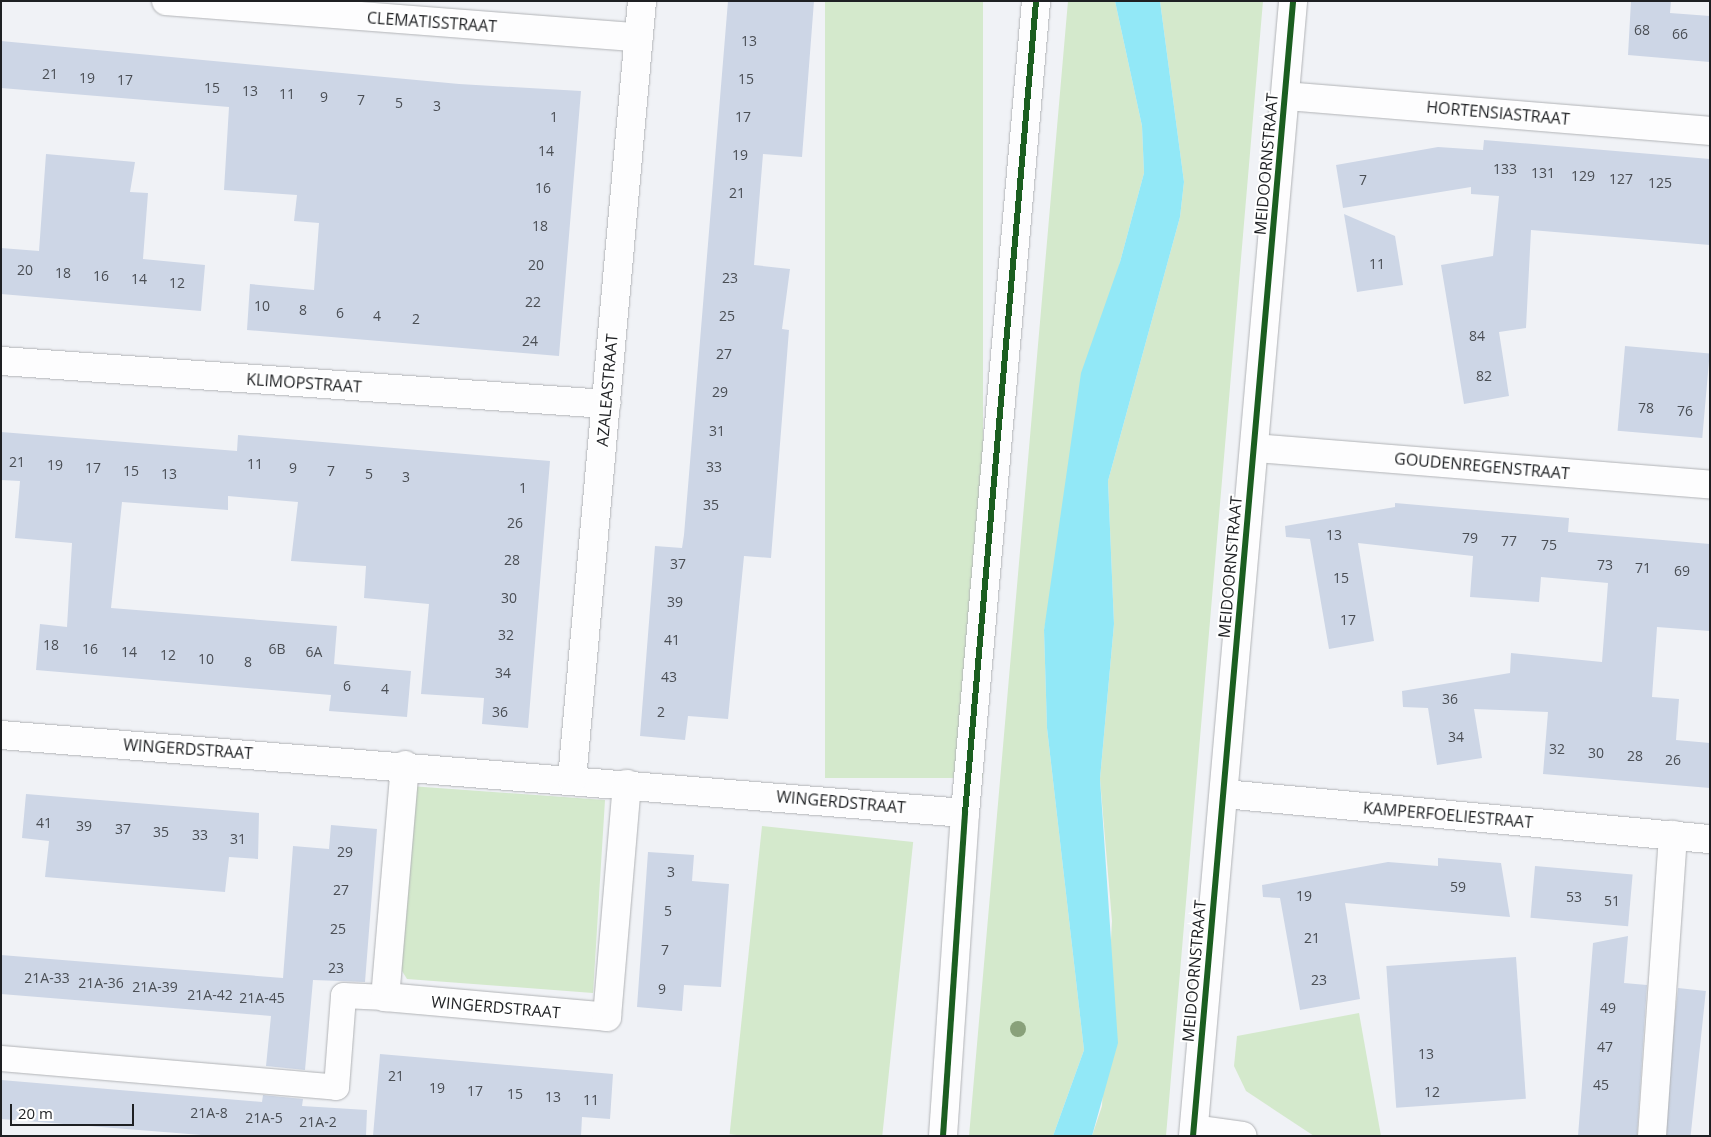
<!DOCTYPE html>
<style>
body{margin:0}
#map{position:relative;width:1711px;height:1137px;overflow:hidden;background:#f0f2f6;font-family:"Open Sans",sans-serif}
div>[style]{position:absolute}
.green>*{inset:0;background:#d4e9cc;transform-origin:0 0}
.water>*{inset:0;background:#92e8f7}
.building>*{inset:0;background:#cdd6e6;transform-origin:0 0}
.roads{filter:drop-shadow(0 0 1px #b1b3b6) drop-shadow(0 0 1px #b1b3b6)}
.lane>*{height:25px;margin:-12.5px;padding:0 12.5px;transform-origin:12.5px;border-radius:12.5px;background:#fdfdfe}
.street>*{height:28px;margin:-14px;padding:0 14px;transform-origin:14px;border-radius:14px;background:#fdfdfe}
.cycleway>*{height:6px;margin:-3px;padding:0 3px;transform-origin:3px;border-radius:3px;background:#1b5e20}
.trees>*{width:16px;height:16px;margin:-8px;border-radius:50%;background:#89a17a}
span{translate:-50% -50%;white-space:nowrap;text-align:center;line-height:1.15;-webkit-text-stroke:4px #fff;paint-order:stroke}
.number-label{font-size:14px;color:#4a4e54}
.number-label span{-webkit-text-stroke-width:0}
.street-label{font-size:16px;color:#1e2023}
.frame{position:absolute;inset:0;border:2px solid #1e2023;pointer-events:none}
.scale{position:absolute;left:10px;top:1104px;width:124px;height:22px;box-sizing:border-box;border:2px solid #1e2023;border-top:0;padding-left:6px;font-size:15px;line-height:18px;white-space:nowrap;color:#1e2023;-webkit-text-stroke:4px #fff;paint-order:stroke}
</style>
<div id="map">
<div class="green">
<i style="left:825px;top:1px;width:158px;height:777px"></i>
<i style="clip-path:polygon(1068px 1px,1115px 1px,1142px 126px,1144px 173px,1120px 262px,1044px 630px,1047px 728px,1084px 1050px,1053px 1136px,969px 1136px)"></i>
<i style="clip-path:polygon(1160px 1px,1263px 1px,1166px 1136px,1092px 1136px,1102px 1106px,1112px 921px,1100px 779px,1114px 624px,1108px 481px,1180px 217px,1184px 182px)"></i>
<i style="clip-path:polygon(410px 786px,605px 800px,593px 993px,407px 979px,397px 963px)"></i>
<i style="left:762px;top:826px;width:152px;height:310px;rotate:6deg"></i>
<i style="clip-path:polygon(1359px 1013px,1381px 1136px,1314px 1136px,1246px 1091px,1234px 1066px,1237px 1036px)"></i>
</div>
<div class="water">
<i style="clip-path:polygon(1115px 1px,1160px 1px,1184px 182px,1180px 217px,1108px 481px,1114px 624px,1100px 779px,1118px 1043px,1092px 1136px,1053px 1136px,1084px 1050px,1047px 728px,1044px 630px,1081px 373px,1120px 262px,1144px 173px,1142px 126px)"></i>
</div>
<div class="building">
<i style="clip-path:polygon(728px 1px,814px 1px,802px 157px,763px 154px,754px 265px,790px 269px,782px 329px,789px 330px,771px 558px,744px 556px,728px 719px,688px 716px,685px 740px,640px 736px,655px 546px,682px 548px,684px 535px)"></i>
<i style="clip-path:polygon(1631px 1px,1671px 1px,1670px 13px,1710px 16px,1710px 62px,1628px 55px)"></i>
<i style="clip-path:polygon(1px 41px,459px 84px,581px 91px,559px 356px,247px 330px,250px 284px,314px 290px,319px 223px,294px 221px,297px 195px,224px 190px,229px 107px,1px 88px)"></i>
<i style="clip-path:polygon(1484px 140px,1710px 159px,1710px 245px,1531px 230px,1526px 328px,1499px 332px,1509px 396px,1464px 404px,1441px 265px,1493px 256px,1499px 196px,1471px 194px,1471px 187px,1343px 208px,1336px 165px,1438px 147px,1483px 150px)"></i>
<i style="clip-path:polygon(46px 154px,135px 162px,130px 192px,148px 193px,143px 259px,205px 265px,201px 311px,1px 294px,1px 248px,39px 251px)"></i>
<i style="clip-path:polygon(1344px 214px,1395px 236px,1403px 285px,1357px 292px)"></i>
<i style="left:1625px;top:346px;width:85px;height:85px;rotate:5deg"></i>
<i style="clip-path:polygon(1px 432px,237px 451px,238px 435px,550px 461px,528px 728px,482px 724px,484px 698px,421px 694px,429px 604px,364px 598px,366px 566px,291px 561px,298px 502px,228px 496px,228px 510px,122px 502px,111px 608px,337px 626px,334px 664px,411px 671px,407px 717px,329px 711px,331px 695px,36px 670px,40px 624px,67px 627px,72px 543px,15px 538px,20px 481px,1px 480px)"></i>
<i style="clip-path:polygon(1395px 503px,1569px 518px,1568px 532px,1710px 544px,1710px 631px,1657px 627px,1652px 697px,1679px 699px,1676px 740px,1710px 743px,1710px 788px,1543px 774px,1548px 712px,1474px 709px,1482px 758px,1437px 765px,1428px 708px,1403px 707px,1402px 691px,1510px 673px,1511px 653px,1602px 662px,1608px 583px,1541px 577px,1539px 602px,1470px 597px,1473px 556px,1358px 543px,1374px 641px,1329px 649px,1310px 539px,1286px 537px,1285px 526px,1395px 507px)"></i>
<i style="clip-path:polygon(26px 794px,259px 813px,258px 859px,229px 857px,225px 892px,45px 877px,49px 841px,22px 838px)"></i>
<i style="clip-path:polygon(331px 825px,377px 829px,365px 982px,313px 980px,305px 1070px,266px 1066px,271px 1016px,1px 994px,1px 955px,283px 978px,293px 846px,329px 849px)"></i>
<i style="clip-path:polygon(648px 852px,694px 855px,692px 881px,729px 884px,721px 987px,684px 985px,682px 1011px,637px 1007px)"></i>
<i style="clip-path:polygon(1438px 858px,1501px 863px,1510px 917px,1345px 903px,1360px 999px,1300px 1010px,1280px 898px,1263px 897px,1262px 885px,1388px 862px,1438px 866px)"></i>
<i style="left:1535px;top:866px;width:98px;height:52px;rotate:5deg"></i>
<i style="clip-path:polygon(1628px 936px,1624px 983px,1647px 985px,1637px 1136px,1578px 1136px,1593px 943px)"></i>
<i style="left:1516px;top:957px;width:142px;height:130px;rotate:86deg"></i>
<i style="left:1678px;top:988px;width:28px;height:148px;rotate:6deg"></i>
<i style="clip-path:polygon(380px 1054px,613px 1074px,610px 1119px,582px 1117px,581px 1136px,373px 1136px)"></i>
<i style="clip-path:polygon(1px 1080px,262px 1102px,263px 1095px,303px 1099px,302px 1106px,367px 1110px,366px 1136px,214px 1136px,1px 1119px)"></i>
</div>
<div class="roads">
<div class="lane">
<i style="left:1px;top:1058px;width:336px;rotate:4.9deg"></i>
<i style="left:336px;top:1087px;width:92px;rotate:-85.6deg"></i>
<i style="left:343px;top:995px;width:42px;rotate:2.7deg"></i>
</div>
<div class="street">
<i style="left:166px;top:1px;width:474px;rotate:4.4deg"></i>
<i style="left:1286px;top:96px;width:425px;rotate:4.7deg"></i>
<i style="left:1px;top:361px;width:607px;rotate:4.07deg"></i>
<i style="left:1255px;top:448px;width:457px;rotate:4.6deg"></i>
<i style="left:1px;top:735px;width:967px;rotate:4.63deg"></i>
<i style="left:405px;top:765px;width:233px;rotate:94.9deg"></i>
<i style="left:385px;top:997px;width:223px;rotate:5.1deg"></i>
<i style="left:607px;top:1017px;width:234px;rotate:-85.1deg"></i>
<i style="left:572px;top:779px;width:781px;rotate:-84.86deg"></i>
<i style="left:1224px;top:794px;width:488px;rotate:5.3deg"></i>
<i style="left:1194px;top:1129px;width:49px;rotate:8.1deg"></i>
<i style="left:943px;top:1136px;width:324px;rotate:-86.1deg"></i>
<i style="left:965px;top:813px;width:815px;rotate:-85deg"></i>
<i style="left:1193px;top:1136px;width:1139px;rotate:-84.96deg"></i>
<i style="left:1652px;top:1136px;width:302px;rotate:-86deg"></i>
</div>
</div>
<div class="cycleway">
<i style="left:943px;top:1136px;width:324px;rotate:-86.1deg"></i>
<i style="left:965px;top:813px;width:815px;rotate:-85deg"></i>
<i style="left:1193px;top:1136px;width:1139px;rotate:-84.96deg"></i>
</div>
<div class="trees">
<i style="left:1018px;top:1029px"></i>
</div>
<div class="number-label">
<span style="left:1642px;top:30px">68</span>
<span style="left:1680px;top:34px">66</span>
<span style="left:749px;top:41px">13</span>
<span style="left:50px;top:74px">21</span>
<span style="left:87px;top:78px">19</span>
<span style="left:746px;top:79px">15</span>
<span style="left:125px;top:80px">17</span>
<span style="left:212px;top:88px">15</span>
<span style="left:250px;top:91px">13</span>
<span style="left:287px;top:94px">11</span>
<span style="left:324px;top:97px">9</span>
<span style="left:361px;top:100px">7</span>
<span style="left:399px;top:103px">5</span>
<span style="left:437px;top:106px">3</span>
<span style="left:554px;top:117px">1</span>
<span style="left:743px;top:117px">17</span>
<span style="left:546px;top:151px">14</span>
<span style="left:740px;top:155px">19</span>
<span style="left:1505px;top:169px">133</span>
<span style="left:1543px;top:173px">131</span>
<span style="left:1583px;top:176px">129</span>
<span style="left:1621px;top:179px">127</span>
<span style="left:1363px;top:180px">7</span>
<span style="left:1660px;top:183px">125</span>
<span style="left:543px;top:188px">16</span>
<span style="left:737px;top:193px">21</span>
<span style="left:540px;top:226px">18</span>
<span style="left:1377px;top:264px">11</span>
<span style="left:536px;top:265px">20</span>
<span style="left:25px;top:270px">20</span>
<span style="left:63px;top:273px">18</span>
<span style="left:101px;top:276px">16</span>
<span style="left:730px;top:278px">23</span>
<span style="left:139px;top:279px">14</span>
<span style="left:177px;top:283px">12</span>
<span style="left:533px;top:302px">22</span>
<span style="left:262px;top:306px">10</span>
<span style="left:303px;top:310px">8</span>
<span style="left:340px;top:313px">6</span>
<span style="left:377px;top:316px">4</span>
<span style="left:727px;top:316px">25</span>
<span style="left:416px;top:319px">2</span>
<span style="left:1477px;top:336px">84</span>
<span style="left:530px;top:341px">24</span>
<span style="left:724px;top:354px">27</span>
<span style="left:1484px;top:376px">82</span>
<span style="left:720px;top:392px">29</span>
<span style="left:1646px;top:408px">78</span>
<span style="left:1685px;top:411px">76</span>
<span style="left:717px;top:431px">31</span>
<span style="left:17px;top:462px">21</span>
<span style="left:255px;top:464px">11</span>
<span style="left:55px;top:465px">19</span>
<span style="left:714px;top:467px">33</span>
<span style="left:93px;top:468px">17</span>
<span style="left:293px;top:468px">9</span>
<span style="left:131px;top:471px">15</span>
<span style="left:331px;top:471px">7</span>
<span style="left:169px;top:474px">13</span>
<span style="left:369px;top:474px">5</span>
<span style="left:406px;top:477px">3</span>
<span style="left:523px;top:488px">1</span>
<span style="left:711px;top:505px">35</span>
<span style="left:515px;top:523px">26</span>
<span style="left:1334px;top:535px">13</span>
<span style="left:1470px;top:538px">79</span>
<span style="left:1509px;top:541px">77</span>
<span style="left:1549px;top:545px">75</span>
<span style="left:512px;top:560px">28</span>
<span style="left:678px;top:564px">37</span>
<span style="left:1605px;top:565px">73</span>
<span style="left:1643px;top:568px">71</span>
<span style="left:1682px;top:571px">69</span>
<span style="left:1341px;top:578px">15</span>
<span style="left:509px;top:598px">30</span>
<span style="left:675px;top:602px">39</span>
<span style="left:1348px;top:620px">17</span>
<span style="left:506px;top:635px">32</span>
<span style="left:672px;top:640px">41</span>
<span style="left:51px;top:645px">18</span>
<span style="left:90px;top:649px">16</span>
<span style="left:277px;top:649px">6B</span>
<span style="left:129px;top:652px">14</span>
<span style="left:314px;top:652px">6A</span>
<span style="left:168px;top:655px">12</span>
<span style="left:206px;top:659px">10</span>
<span style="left:248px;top:662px">8</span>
<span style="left:503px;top:673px">34</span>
<span style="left:669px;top:677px">43</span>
<span style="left:347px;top:686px">6</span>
<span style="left:385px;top:689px">4</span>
<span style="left:1450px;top:699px">36</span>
<span style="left:500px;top:712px">36</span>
<span style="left:661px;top:712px">2</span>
<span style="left:1456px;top:737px">34</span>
<span style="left:1557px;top:749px">32</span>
<span style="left:1596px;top:753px">30</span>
<span style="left:1635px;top:756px">28</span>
<span style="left:1673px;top:760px">26</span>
<span style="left:44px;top:823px">41</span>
<span style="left:84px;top:826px">39</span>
<span style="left:123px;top:829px">37</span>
<span style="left:161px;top:832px">35</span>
<span style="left:200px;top:835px">33</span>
<span style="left:238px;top:839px">31</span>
<span style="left:345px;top:852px">29</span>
<span style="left:671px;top:872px">3</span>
<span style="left:1458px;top:887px">59</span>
<span style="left:341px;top:890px">27</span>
<span style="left:1304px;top:896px">19</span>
<span style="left:1574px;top:897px">53</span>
<span style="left:1612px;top:901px">51</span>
<span style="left:668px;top:911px">5</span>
<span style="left:338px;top:929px">25</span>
<span style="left:1312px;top:938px">21</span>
<span style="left:665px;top:950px">7</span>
<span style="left:336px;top:968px">23</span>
<span style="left:47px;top:978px">21A-33</span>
<span style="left:1319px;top:980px">23</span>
<span style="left:101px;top:983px">21A-36</span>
<span style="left:155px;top:987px">21A-39</span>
<span style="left:662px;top:989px">9</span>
<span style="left:210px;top:995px">21A-42</span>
<span style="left:262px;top:998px">21A-45</span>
<span style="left:1608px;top:1008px">49</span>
<span style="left:1605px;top:1047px">47</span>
<span style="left:1426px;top:1054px">13</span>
<span style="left:396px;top:1076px">21</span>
<span style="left:1601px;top:1085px">45</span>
<span style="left:437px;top:1088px">19</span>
<span style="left:475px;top:1091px">17</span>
<span style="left:1432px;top:1092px">12</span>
<span style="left:515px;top:1094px">15</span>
<span style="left:553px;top:1097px">13</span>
<span style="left:591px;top:1100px">11</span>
<span style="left:209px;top:1113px">21A-8</span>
<span style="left:264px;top:1118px">21A-5</span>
<span style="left:318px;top:1122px">21A-2</span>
</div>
<div class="street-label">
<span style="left:432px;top:22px;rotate:4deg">CLEMATISSTRAAT</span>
<span style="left:1498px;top:113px;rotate:5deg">HORTENSIASTRAAT</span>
<span style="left:1266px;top:164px;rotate:-85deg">MEIDOORNSTRAAT</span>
<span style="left:304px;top:383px;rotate:4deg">KLIMOPSTRAAT</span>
<span style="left:607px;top:390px;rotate:-85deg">AZALEASTRAAT</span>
<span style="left:1482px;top:466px;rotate:5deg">GOUDENREGENSTRAAT</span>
<span style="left:1230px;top:567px;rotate:-85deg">MEIDOORNSTRAAT</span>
<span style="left:188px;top:749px;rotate:4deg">WINGERDSTRAAT</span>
<span style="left:841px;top:802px;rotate:5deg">WINGERDSTRAAT</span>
<span style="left:1448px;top:815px;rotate:5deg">KAMPERFOELIESTRAAT</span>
<span style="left:1194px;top:971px;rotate:-85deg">MEIDOORNSTRAAT</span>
<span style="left:496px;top:1007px;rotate:5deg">WINGERDSTRAAT</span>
</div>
<div class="frame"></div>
<div class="scale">20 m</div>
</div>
